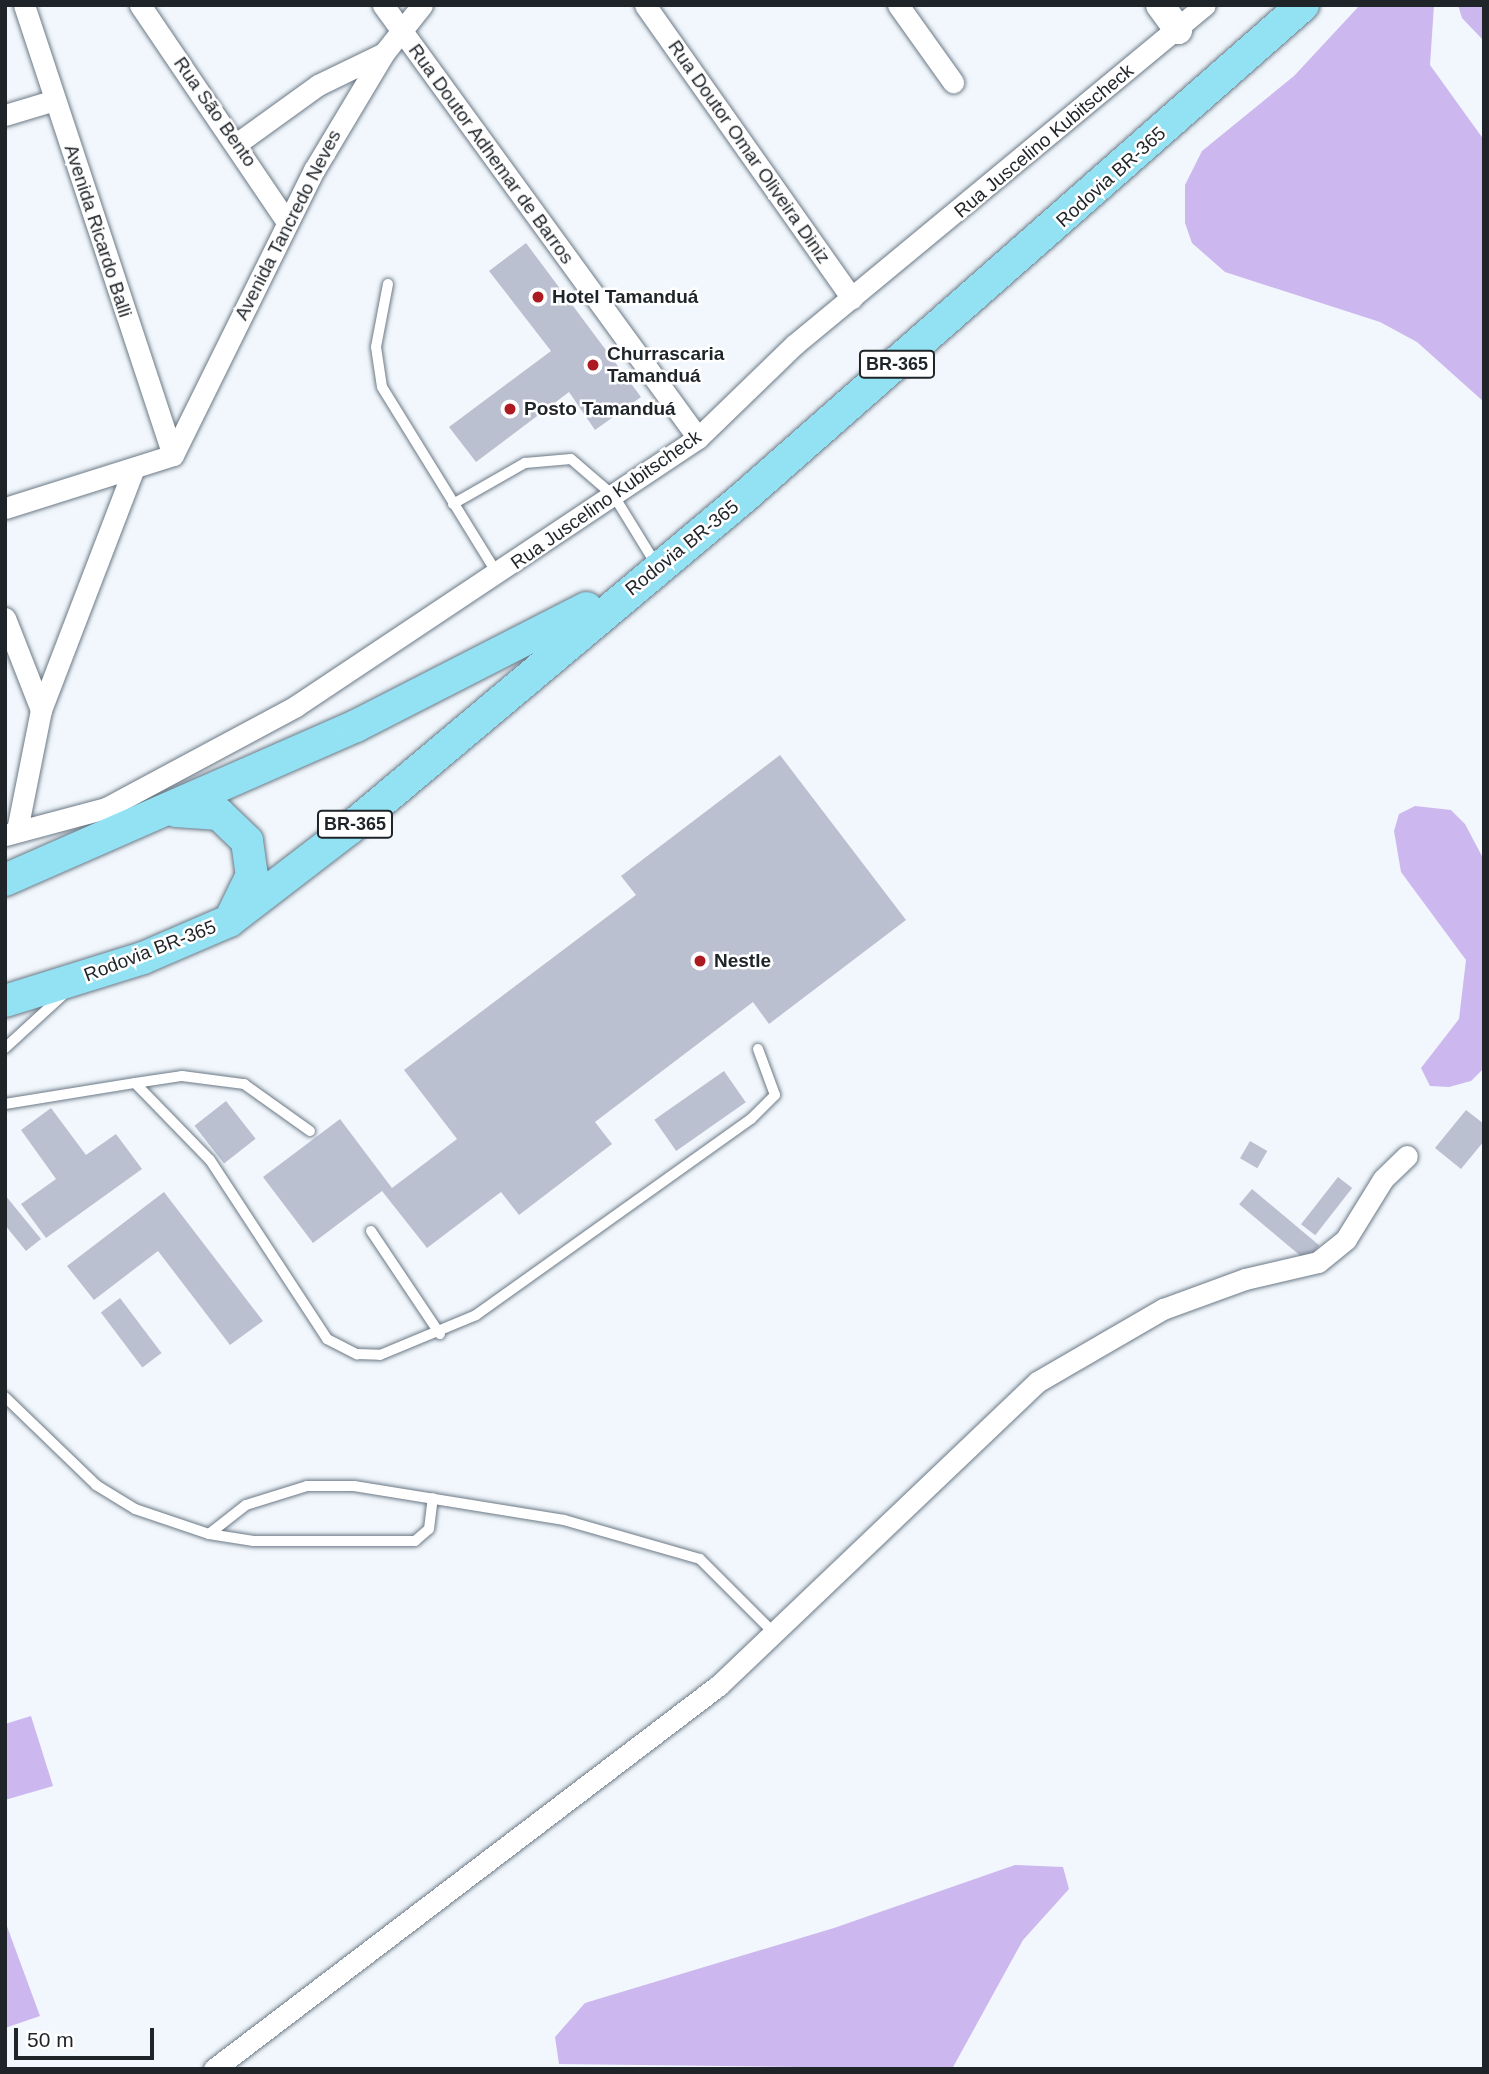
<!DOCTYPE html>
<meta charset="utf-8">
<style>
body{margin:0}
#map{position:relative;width:1489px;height:2074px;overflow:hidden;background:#f1f7fc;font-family:Arial,sans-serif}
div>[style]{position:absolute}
.green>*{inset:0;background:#ccb7ef}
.building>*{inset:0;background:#bbc0d1;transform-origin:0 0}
.roads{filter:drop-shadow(0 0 2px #6c7986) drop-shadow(0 0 2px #6c7986)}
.lane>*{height:10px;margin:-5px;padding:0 5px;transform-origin:5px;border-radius:5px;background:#fff}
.street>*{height:21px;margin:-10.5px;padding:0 10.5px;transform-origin:10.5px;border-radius:10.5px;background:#fff}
.secondary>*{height:28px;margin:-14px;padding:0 14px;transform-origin:14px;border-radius:14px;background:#fff}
.primary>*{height:32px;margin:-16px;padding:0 16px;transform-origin:16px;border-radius:16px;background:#93e2f4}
.dots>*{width:19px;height:19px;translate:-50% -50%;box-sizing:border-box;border:4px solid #fff;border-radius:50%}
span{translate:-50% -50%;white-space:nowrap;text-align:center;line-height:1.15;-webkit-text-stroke:5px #fff;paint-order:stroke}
.shield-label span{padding:2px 5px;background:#fff;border:2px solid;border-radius:5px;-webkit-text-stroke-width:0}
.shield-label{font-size:18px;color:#1f2429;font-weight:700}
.street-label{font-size:19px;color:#1f2429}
.poi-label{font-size:19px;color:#1f2429;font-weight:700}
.left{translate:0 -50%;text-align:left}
.frame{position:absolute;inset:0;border:7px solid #1f2429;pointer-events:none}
.scale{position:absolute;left:14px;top:2028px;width:140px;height:32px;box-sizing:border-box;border:4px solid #1f2429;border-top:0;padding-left:9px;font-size:21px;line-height:24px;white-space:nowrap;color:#1f2429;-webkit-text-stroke:5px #fff;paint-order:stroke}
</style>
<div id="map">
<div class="green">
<i style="clip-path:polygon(1360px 5px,1434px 5px,1430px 65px,1484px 140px,1484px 402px,1417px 342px,1380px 322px,1225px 272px,1192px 243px,1185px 223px,1185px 185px,1202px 151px,1294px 76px)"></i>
<i style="clip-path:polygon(1458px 5px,1484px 5px,1484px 41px,1462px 18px)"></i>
<i style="clip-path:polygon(1415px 806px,1451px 810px,1465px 824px,1484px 860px,1484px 1068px,1471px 1081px,1449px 1087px,1430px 1086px,1421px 1068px,1459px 1019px,1466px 960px,1401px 872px,1394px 831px,1399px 814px)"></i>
<i style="clip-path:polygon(31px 1716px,53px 1786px,5px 1800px,5px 1724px)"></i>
<i style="clip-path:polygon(1015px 1865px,1063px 1867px,1069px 1889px,1023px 1940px,952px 2069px,559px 2064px,555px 2037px,585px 2003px,834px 1928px)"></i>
<i style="clip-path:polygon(5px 1921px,40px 2016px,5px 2028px)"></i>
</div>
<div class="building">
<i style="clip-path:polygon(526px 243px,641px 397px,595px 430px,569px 392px,476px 462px,449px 427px,551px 351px,489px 271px)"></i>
<i style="clip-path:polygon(780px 755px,906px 920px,769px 1024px,753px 1002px,595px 1122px,612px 1144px,519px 1215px,501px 1192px,427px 1248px,382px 1191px,313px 1243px,263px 1177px,340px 1119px,392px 1188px,457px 1139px,404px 1070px,636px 895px,621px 876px)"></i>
<i style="left:724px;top:1071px;width:38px;height:85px;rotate:55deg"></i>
<i style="left:226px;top:1101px;width:48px;height:40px;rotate:52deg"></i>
<i style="clip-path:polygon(51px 1108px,86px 1155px,116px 1134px,142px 1169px,46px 1238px,21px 1204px,56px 1179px,21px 1130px)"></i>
<i style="clip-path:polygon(1466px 1110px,1484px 1124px,1484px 1141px,1461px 1169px,1435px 1148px)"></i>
<i style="left:1250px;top:1141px;width:20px;height:20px;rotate:30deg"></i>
<i style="left:1338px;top:1177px;width:18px;height:60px;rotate:38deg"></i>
<i style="left:1252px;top:1189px;width:88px;height:20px;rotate:40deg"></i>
<i style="clip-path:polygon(164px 1192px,263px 1321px,230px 1345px,158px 1251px,94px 1300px,67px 1266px)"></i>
<i style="clip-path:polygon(5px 1195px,41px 1239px,26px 1251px,5px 1225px)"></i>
<i style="left:120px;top:1298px;width:69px;height:24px;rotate:53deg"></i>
</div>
<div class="roads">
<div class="lane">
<i style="left:388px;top:284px;width:64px;rotate:100.8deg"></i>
<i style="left:376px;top:347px;width:40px;rotate:81.5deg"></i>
<i style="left:382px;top:387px;width:221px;rotate:58.3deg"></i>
<i style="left:453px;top:504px;width:83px;rotate:-29.7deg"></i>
<i style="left:525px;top:463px;width:46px;rotate:-5deg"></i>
<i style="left:571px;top:459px;width:57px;rotate:40.7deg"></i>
<i style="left:614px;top:496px;width:82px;rotate:58.4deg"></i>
<i style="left:5px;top:1048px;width:81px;rotate:-42.5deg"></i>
<i style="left:135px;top:1083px;width:48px;rotate:-8.5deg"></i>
<i style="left:182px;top:1076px;width:63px;rotate:7.4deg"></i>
<i style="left:244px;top:1084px;width:81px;rotate:35.5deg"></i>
<i style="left:5px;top:1104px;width:132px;rotate:-9.2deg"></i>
<i style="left:135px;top:1083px;width:107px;rotate:45.8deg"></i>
<i style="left:210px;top:1160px;width:214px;rotate:56.8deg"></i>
<i style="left:327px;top:1339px;width:34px;rotate:27deg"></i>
<i style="left:357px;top:1354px;width:23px;rotate:2deg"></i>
<i style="left:380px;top:1355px;width:104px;rotate:-22.6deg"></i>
<i style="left:476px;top:1315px;width:338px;rotate:-35.5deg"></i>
<i style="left:751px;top:1119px;width:34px;rotate:-45deg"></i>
<i style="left:775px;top:1095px;width:49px;rotate:-110.3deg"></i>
<i style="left:371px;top:1231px;width:124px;rotate:56.2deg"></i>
<i style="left:5px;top:1397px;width:127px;rotate:44deg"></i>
<i style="left:96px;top:1485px;width:46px;rotate:31.6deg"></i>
<i style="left:135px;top:1509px;width:78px;rotate:18.7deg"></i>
<i style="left:209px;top:1534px;width:45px;rotate:9deg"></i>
<i style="left:253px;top:1541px;width:162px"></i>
<i style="left:415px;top:1541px;width:18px;rotate:-41deg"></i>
<i style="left:429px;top:1529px;width:31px;rotate:-83deg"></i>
<i style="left:209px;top:1534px;width:47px;rotate:-38.1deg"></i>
<i style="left:246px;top:1505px;width:64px;rotate:-17.3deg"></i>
<i style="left:307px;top:1486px;width:47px"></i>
<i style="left:354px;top:1486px;width:213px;rotate:9.2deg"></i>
<i style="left:564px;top:1520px;width:141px;rotate:16deg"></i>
<i style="left:700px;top:1559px;width:106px;rotate:45deg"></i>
</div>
<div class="street">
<i style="left:24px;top:5px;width:474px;rotate:71.7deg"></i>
<i style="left:140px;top:5px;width:262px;rotate:55.9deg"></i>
<i style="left:383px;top:5px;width:535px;rotate:53.96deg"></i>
<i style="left:645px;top:5px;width:359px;rotate:54.8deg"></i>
<i style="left:898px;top:5px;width:95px;rotate:54.5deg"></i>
<i style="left:5px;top:115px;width:52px;rotate:-16.7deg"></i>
<i style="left:239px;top:142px;width:97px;rotate:-35.8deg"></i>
<i style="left:318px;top:85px;width:73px;rotate:-25.9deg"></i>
<i style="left:173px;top:455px;width:318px;rotate:-63.7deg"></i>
<i style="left:314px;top:170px;width:136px;rotate:-59.1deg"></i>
<i style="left:384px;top:53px;width:61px;rotate:-51.6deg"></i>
<i style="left:5px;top:508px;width:176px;rotate:-17.5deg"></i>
<i style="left:5px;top:618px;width:99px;rotate:68.6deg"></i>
<i style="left:17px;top:830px;width:122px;rotate:-78.7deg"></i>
<i style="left:41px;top:710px;width:259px;rotate:-69deg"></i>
<i style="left:5px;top:835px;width:105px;rotate:-15deg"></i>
<i style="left:106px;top:808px;width:216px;rotate:-28.2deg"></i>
<i style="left:296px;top:706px;width:483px;rotate:-33.7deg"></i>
<i style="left:698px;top:438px;width:134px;rotate:-44.1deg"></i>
<i style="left:794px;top:345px;width:533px;rotate:-39.6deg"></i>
<i style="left:214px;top:2069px;width:634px;rotate:-37.25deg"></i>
<i style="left:719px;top:1685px;width:439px;rotate:-43.6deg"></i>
<i style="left:1037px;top:1382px;width:146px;rotate:-30.1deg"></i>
<i style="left:1163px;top:1309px;width:87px;rotate:-20.1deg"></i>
<i style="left:1245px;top:1279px;width:75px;rotate:-13.1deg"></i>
<i style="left:1318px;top:1262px;width:36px;rotate:-39deg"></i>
<i style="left:1346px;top:1239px;width:70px;rotate:-58.3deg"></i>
<i style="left:1383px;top:1179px;width:33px;rotate:-44deg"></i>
</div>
<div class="secondary">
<i style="left:1160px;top:5px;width:31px;rotate:54deg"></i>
</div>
<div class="primary">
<i style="left:176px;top:811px;width:43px;rotate:4deg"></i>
<i style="left:219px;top:814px;width:39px;rotate:44deg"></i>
<i style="left:247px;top:841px;width:34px;rotate:82deg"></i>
<i style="left:252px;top:875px;width:43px;rotate:116deg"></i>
<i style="left:5px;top:880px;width:383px;rotate:-23.7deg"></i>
<i style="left:356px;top:726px;width:259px;rotate:-27.1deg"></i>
<i style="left:5px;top:1001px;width:145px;rotate:-17.3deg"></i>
<i style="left:143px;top:958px;width:94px;rotate:-23.3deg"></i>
<i style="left:229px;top:921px;width:153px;rotate:-37.5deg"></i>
<i style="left:350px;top:828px;width:515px;rotate:-40.03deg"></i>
<i style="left:744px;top:497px;width:745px;rotate:-41.35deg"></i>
</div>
</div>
<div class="dots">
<i style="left:538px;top:297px;background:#ad1a21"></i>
<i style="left:593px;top:365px;background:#ad1a21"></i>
<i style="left:510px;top:409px;background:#ad1a21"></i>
<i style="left:700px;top:961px;background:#ad1a21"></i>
</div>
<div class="shield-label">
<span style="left:897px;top:364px">BR-365</span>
<span style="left:355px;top:824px">BR-365</span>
</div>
<div class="street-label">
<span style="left:215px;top:112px;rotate:55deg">Rua São Bento</span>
<span style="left:1044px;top:141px;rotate:-40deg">Rua Juscelino Kubitscheck</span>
<span style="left:749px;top:152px;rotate:55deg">Rua Doutor Omar Oliveira Diniz</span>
<span style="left:491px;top:154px;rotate:54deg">Rua Doutor Adhemar de Barros</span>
<span style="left:1111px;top:177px;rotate:-42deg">Rodovia BR-365</span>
<span style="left:288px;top:225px;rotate:-63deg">Avenida Tancredo Neves</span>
<span style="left:98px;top:231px;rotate:72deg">Avenida Ricardo Balli</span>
<span style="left:606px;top:500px;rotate:-35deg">Rua Juscelino Kubitscheck</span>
<span style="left:682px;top:548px;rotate:-39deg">Rodovia BR-365</span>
<span style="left:150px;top:951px;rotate:-21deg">Rodovia BR-365</span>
</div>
<div class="poi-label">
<span class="left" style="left:552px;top:297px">Hotel Tamanduá</span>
<span class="left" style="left:607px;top:365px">Churrascaria<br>Tamanduá</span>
<span class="left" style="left:524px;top:409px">Posto Tamanduá</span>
<span class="left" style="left:714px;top:961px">Nestle</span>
</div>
<div class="frame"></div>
<div class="scale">50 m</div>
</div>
